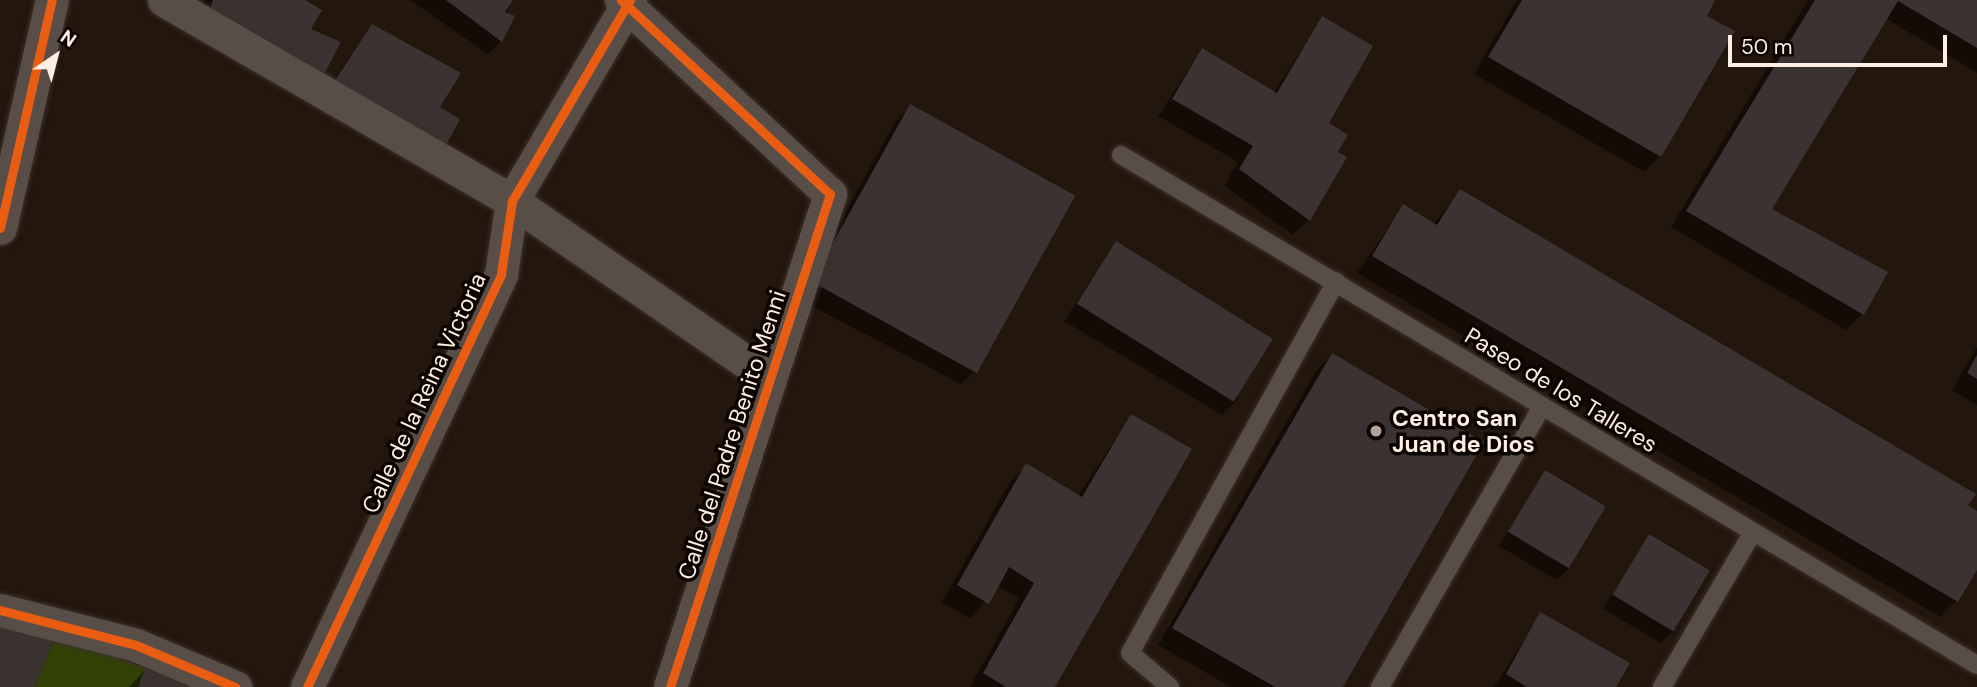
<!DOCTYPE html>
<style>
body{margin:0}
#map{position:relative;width:1977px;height:687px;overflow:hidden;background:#23160d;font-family:"DM Sans",sans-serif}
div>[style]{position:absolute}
.green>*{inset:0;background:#324206}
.shadow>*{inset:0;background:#0007}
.building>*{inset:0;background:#3b3232;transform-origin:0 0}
.roads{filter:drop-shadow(0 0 2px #3b322c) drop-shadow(0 0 2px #3b322c)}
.service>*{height:18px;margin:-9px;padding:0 9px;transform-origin:9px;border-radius:9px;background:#594e47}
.minor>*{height:33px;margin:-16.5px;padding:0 16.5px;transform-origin:16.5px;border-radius:16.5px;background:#594e47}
.cycleway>*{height:9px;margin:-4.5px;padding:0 4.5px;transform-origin:4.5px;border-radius:4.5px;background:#e95d12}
.dots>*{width:19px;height:19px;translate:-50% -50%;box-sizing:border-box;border:4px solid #0c0401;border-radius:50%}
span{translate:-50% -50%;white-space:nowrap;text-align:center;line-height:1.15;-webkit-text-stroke:7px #0c0401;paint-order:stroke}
.street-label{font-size:23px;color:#ffeee4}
.poi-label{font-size:23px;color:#ffeee4;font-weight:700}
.left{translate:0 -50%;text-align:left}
.north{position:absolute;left:21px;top:21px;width:70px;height:70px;-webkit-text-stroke:5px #0c0401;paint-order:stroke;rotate:35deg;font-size:19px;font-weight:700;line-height:28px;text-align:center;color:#ffeee4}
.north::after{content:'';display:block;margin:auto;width:24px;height:32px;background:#ffeee4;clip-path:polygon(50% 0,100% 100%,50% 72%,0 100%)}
.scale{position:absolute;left:1728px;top:35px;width:219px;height:32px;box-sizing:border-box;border:4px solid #ffeee4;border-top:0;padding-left:9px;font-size:21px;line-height:24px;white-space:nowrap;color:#ffeee4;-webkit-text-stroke:5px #0c0401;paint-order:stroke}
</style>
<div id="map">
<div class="green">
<i style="clip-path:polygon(56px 635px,145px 668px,138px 687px,35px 687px)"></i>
</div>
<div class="shadow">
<i style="clip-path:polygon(204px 0,301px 0,197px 27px)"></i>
<i style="clip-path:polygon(410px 0,510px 0,501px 41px,488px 54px)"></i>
<i style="clip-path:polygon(1517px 0,1713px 0,1660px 156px,1644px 172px,1474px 74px)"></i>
<i style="clip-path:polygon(1808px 0,1977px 0,1977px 73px,1885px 18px,1770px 210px,1862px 314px,1846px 330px,1671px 227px)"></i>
<i style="clip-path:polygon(1323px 18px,1327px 124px,1336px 153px,1309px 220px,1293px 235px,1224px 186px,1238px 162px,1158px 116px,1202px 50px,1273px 93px)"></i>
<i style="clip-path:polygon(372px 26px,438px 108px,321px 98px)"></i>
<i style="clip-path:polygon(911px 106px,977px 368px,961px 384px,798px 299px,895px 122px)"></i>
<i style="clip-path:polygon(1460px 192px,1977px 513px,1977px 567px,1956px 601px,1940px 617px,1357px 273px,1403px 207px,1433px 225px)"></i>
<i style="clip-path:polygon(1116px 243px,1238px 399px,1222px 415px,1064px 321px)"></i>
<i style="clip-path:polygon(1977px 347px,1977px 405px,1952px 390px)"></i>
<i style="clip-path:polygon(1332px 355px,1341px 687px,1231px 687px,1158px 645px,1316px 371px)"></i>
<i style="clip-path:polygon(1131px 417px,1053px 687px,970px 687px,1019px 599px,997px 585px,971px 619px,942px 602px,1010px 482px,1026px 466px,1077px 497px)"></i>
<i style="clip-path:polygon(1545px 473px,1570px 567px,1557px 580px,1499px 546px)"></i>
<i style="clip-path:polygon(1649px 536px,1674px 631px,1661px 643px,1603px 609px)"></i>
<i style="clip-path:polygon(1541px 614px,1614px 687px,1494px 687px)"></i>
<i style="clip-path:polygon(145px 670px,190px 687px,129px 687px)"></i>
</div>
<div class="building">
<i style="clip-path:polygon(213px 0,305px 0,322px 10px,311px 29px,341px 42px,322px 78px,208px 14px)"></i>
<i style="clip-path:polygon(446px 0,513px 0,505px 12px,515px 16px,502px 42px)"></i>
<i style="clip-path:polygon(1522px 0,1715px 0,1707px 16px,1735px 31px,1661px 157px,1488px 57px)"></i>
<i style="clip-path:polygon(1815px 0,1977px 0,1977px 48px,1898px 1px,1772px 209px,1888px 272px,1864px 315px,1686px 211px)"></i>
<i style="clip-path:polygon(1322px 16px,1373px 46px,1329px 123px,1348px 135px,1338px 152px,1347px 157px,1310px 221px,1239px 169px,1253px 146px,1172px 99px,1202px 48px,1277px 93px)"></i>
<i style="clip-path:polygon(372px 24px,461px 73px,440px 107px,460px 119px,443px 151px,332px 85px)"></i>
<i style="left:910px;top:104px;width:189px;height:203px;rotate:29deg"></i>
<i style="clip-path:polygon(1460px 189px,1976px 494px,1968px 505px,1977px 511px,1977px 570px,1958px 602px,1372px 256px,1403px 204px,1437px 225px)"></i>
<i style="left:1116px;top:241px;width:185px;height:74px;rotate:32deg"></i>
<i style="clip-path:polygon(1332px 353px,1484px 442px,1343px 687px,1275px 687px,1172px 628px)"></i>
<i style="clip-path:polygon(1977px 355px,1977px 379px,1967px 373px)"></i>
<i style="clip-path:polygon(1131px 414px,1192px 449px,1055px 687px,1006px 687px,983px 673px,1034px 583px,1009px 567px,989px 604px,957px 585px,1026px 463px,1082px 497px)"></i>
<i style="left:1545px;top:470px;width:71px;height:72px;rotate:31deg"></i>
<i style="left:1649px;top:534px;width:71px;height:71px;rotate:31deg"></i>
<i style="clip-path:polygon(1540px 612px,1630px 663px,1616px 687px,1527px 687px,1506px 674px)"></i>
<i style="clip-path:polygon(0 625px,56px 635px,35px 687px,0 687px)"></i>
<i style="clip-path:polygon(145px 668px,194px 687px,138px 687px)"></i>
</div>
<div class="roads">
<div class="service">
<i style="left:1121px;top:155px;width:996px;rotate:30.79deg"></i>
<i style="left:1170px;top:687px;width:52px;rotate:-139.6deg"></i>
<i style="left:1130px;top:653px;width:425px;rotate:-61deg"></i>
<i style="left:1380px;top:687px;width:322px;rotate:-60deg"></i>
<i style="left:1662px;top:687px;width:180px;rotate:-59.6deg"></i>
</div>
<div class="minor">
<i style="left:164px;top:0;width:402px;rotate:30deg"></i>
<i style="left:512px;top:201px;width:313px;rotate:34.5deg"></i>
<i style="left:621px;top:0;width:285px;rotate:42.9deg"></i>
<i style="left:830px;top:194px;width:518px;rotate:107.98deg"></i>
<i style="left:0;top:228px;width:234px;rotate:-77.2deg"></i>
<i style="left:0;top:610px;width:140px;rotate:14.4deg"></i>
<i style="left:136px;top:645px;width:108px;rotate:23deg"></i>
<i style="left:307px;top:687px;width:456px;rotate:-64.8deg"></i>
<i style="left:501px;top:274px;width:74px;rotate:-81.4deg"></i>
<i style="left:512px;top:201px;width:233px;rotate:-59.6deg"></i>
</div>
</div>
<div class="cycleway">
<i style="left:621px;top:0;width:285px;rotate:42.9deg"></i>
<i style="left:830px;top:194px;width:518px;rotate:107.98deg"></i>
<i style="left:0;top:228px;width:234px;rotate:-77.2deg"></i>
<i style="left:0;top:610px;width:140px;rotate:14.4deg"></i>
<i style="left:136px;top:645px;width:108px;rotate:23deg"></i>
<i style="left:307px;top:687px;width:456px;rotate:-64.8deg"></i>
<i style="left:501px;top:274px;width:74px;rotate:-81.4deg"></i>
<i style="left:512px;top:201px;width:233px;rotate:-59.6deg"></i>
</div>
<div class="dots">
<i style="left:1376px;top:431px;background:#b2a299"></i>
</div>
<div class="street-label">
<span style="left:1561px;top:390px;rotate:31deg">Paseo de los Talleres</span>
<span style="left:424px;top:393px;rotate:-65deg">Calle de la Reina Victoria</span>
<span style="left:732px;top:435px;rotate:-72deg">Calle del Padre Benito Menni</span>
</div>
<div class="poi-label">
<span class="left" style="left:1392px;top:431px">Centro San<br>Juan de Dios</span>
</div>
<div class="north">N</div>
<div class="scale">50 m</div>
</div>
